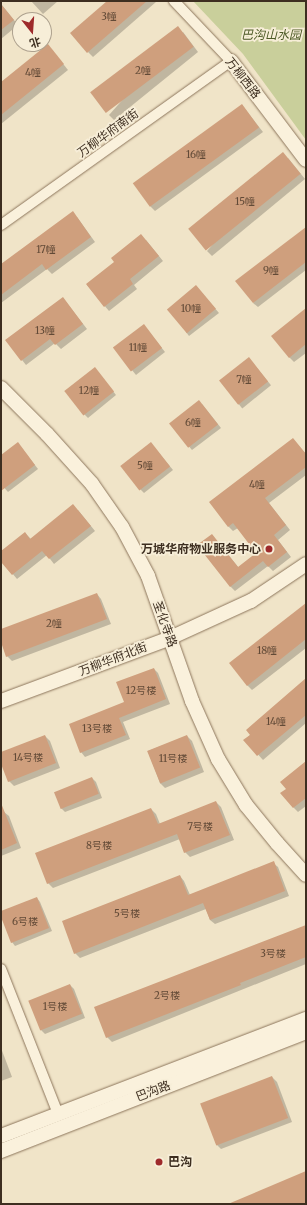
<!DOCTYPE html>
<meta charset="utf-8">
<style>
body{margin:0}
#map{position:relative;width:307px;height:1205px;overflow:hidden;background:#f0e4c8;font-family:Merriweather,"Noto Sans SC",serif}
div>[style]{position:absolute}
.green>*{inset:0;background:#c9cf9b}
.shadow>*{inset:0;background:#0003;transform-origin:0 0}
.building>*{inset:0;background:#cf9f7d;transform-origin:0 0}
.roads{filter:drop-shadow(0 0 1px #8d765c) drop-shadow(0 0 1px #8d765c)}
.street>*{height:10px;margin:-5px;padding:0 5px;transform-origin:5px;border-radius:5px;background:#faf1dc}
.secondary>*{height:14px;margin:-7px;padding:0 7px;transform-origin:7px;border-radius:7px;background:#faf1dc}
.dots>*{width:11px;height:11px;translate:-50% -50%;box-sizing:border-box;border:2px solid #f7eed8;border-radius:50%}
span{translate:-50% -50%;white-space:nowrap;text-align:center;line-height:1.15;-webkit-text-stroke:3.5px #f7eed8;paint-order:stroke}
.number-label{font-size:10px;color:#624a37}
.number-label span{-webkit-text-stroke-width:0}
.park-label{font-size:12px;color:#4d5a26;font-style:italic}
.street-label{font-size:12px;color:#3d2e20}
.poi-label{font-size:12px;color:#3d2e20;font-weight:700}
.right{translate:-100% -50%;text-align:right}
.left{translate:0 -50%;text-align:left}
.frame{position:absolute;inset:0;border:2px solid #3d2e20;pointer-events:none}
.north{position:absolute;left:12px;top:12px;width:40px;height:40px;box-sizing:border-box;background:#f7eed8;border:1px solid #ada18e;border-radius:50%;rotate:163deg;font-size:11px;font-weight:700;line-height:16px;text-align:center;color:#3d2e20}
.north::after{content:'';display:block;margin:auto;width:14px;height:18px;background:#9e2a2b;clip-path:polygon(50% 0,100% 100%,50% 72%,0 100%)}
</style>
<div id="map">
<div class="green">
<i style="clip-path:polygon(193px 1px,306px 1px,306px 140px,243px 54px)"></i>
</div>
<div class="shadow">
<i style="clip-path:polygon(31px 1px,58px 1px,43px 14px)"></i>
<i style="clip-path:polygon(109px 1px,156px 2px,93px 57px,88px 52px)"></i>
<i style="clip-path:polygon(1px 4px,18px 25px,1px 39px)"></i>
<i style="clip-path:polygon(183px 32px,198px 52px,114px 120px,109px 115px)"></i>
<i style="clip-path:polygon(52px 50px,68px 70px,1px 124px,1px 83px)"></i>
<i style="clip-path:polygon(242px 105px,263px 132px,155px 211px,150px 206px)"></i>
<i style="clip-path:polygon(288px 158px,305px 179px,212px 256px,207px 251px)"></i>
<i style="clip-path:polygon(77px 217px,95px 242px,52px 274px,47px 269px,1px 303px,1px 265px)"></i>
<i style="clip-path:polygon(306px 228px,306px 270px,258px 307px,253px 303px)"></i>
<i style="clip-path:polygon(146px 240px,163px 261px,134px 285px,137px 289px,109px 311px,87px 285px)"></i>
<i style="clip-path:polygon(196px 286px,219px 313px,189px 336px,186px 332px)"></i>
<i style="clip-path:polygon(63px 298px,87px 329px,61px 349px,55px 343px,26px 365px,22px 360px)"></i>
<i style="clip-path:polygon(306px 309px,306px 353px,294px 362px,289px 357px)"></i>
<i style="clip-path:polygon(147px 329px,165px 352px,136px 375px,114px 348px)"></i>
<i style="left:249px;top:358px;width:35px;height:37px;rotate:51deg"></i>
<i style="clip-path:polygon(98px 372px,116px 395px,88px 418px,84px 414px)"></i>
<i style="clip-path:polygon(202px 404px,221px 428px,192px 450px,170px 424px)"></i>
<i style="clip-path:polygon(293px 439px,306px 454px,306px 475px,269px 503px,290px 530px,278px 540px,291px 557px,273px 571px,268px 566px,235px 591px,230px 586px,212px 535px,239px 568px,257px 553px,238px 528px,233px 531px,228px 526px)"></i>
<i style="clip-path:polygon(21px 447px,38px 469px,8px 492px,1px 484px,1px 457px)"></i>
<i style="clip-path:polygon(154px 447px,173px 470px,144px 493px,140px 489px)"></i>
<i style="clip-path:polygon(78px 510px,95px 531px,54px 564px,47px 555px,17px 579px,1px 560px,1px 552px,25px 533px,31px 539px)"></i>
<i style="clip-path:polygon(97px 594px,101px 599px,111px 624px,12px 661px,7px 656px,1px 640px,1px 630px)"></i>
<i style="clip-path:polygon(306px 605px,306px 648px,252px 690px,247px 685px)"></i>
<i style="clip-path:polygon(154px 669px,158px 673px,170px 704px,123px 722px,130px 739px,85px 757px,81px 752px)"></i>
<i style="clip-path:polygon(306px 680px,306px 723px,263px 760px,245px 740px)"></i>
<i style="clip-path:polygon(45px 736px,50px 741px,60px 768px,14px 786px,9px 781px,1px 761px,1px 753px)"></i>
<i style="clip-path:polygon(187px 736px,192px 741px,204px 772px,165px 788px,160px 783px,148px 751px)"></i>
<i style="clip-path:polygon(306px 762px,306px 806px,298px 812px,294px 808px,287px 789px)"></i>
<i style="clip-path:polygon(92px 778px,96px 782px,102px 798px,65px 812px,61px 808px)"></i>
<i style="clip-path:polygon(216px 802px,221px 807px,234px 840px,190px 857px,185px 852px,180px 839px,53px 888px,48px 883px,151px 809px,156px 814px,160px 824px)"></i>
<i style="clip-path:polygon(4px 812px,9px 816px,21px 848px,1px 856px,1px 813px)"></i>
<i style="clip-path:polygon(273px 863px,278px 867px,289px 896px,215px 924px,210px 920px,206px 909px,80px 958px,75px 953px,180px 876px,184px 881px,190px 895px)"></i>
<i style="clip-path:polygon(37px 898px,40px 902px,52px 931px,15px 946px,12px 942px,1px 912px)"></i>
<i style="clip-path:polygon(306px 926px,306px 964px,112px 1042px,107px 1037px)"></i>
<i style="clip-path:polygon(70px 985px,74px 989px,85px 1018px,45px 1034px,41px 1030px)"></i>
<i style="clip-path:polygon(1px 1048px,12px 1077px,1px 1081px)"></i>
<i style="clip-path:polygon(272px 1077px,277px 1082px,292px 1122px,221px 1149px,216px 1144px)"></i>
</div>
<div class="building">
<i style="clip-path:polygon(107px 1px,147px 1px,87px 53px,70px 33px)"></i>
<i style="clip-path:polygon(1px 4px,14px 20px,1px 30px)"></i>
<i style="left:178px;top:26px;width:26px;height:110px;rotate:53deg"></i>
<i style="clip-path:polygon(48px 44px,64px 64px,1px 115px,1px 82px)"></i>
<i style="left:242px;top:104px;width:29px;height:135px;rotate:54deg"></i>
<i style="left:283px;top:152px;width:28px;height:122px;rotate:51deg"></i>
<i style="clip-path:polygon(73px 211px,91px 237px,46px 270px,42px 264px,1px 295px,1px 264px)"></i>
<i style="clip-path:polygon(306px 227px,306px 262px,253px 303px,235px 281px)"></i>
<i style="clip-path:polygon(141px 234px,159px 256px,130px 279px,133px 284px,104px 307px,86px 284px,114px 262px,111px 258px)"></i>
<i style="left:196px;top:285px;width:31px;height:38px;rotate:50deg"></i>
<i style="clip-path:polygon(63px 297px,83px 324px,55px 345px,50px 339px,21px 361px,5px 340px)"></i>
<i style="clip-path:polygon(306px 308px,306px 344px,289px 358px,271px 336px)"></i>
<i style="left:144px;top:324px;width:30px;height:39px;rotate:53deg"></i>
<i style="left:249px;top:357px;width:31px;height:38px;rotate:52deg"></i>
<i style="left:95px;top:367px;width:31px;height:39px;rotate:52deg"></i>
<i style="left:199px;top:400px;width:31px;height:38px;rotate:52deg"></i>
<i style="clip-path:polygon(293px 438px,306px 454px,306px 467px,265px 498px,286px 525px,274px 535px,287px 552px,268px 567px,263px 561px,230px 587px,197px 545px,212px 534px,238px 567px,256px 553px,233px 523px,228px 527px,209px 502px)"></i>
<i style="clip-path:polygon(18px 442px,35px 465px,1px 491px,1px 455px)"></i>
<i style="left:151px;top:442px;width:31px;height:39px;rotate:52deg"></i>
<i style="clip-path:polygon(73px 504px,91px 526px,49px 559px,42px 551px,12px 575px,1px 562px,1px 551px,25px 532px,30px 539px)"></i>
<i style="clip-path:polygon(97px 593px,107px 619px,6px 657px,1px 642px,1px 629px)"></i>
<i style="clip-path:polygon(306px 603px,306px 639px,247px 686px,229px 663px)"></i>
<i style="clip-path:polygon(154px 668px,166px 699px,119px 718px,126px 735px,80px 753px,69px 724px,124px 702px,116px 682px)"></i>
<i style="clip-path:polygon(306px 678px,306px 715px,257px 756px,243px 740px,250px 735px,246px 730px)"></i>
<i style="clip-path:polygon(45px 735px,56px 763px,8px 782px,1px 764px,1px 752px)"></i>
<i style="left:187px;top:735px;width:35px;height:43px;rotate:68deg"></i>
<i style="clip-path:polygon(306px 761px,306px 798px,293px 808px,280px 793px,286px 789px,280px 782px)"></i>
<i style="left:92px;top:777px;width:18px;height:41px;rotate:68deg"></i>
<i style="clip-path:polygon(216px 801px,230px 835px,184px 853px,177px 834px,47px 884px,35px 853px,151px 808px,158px 824px)"></i>
<i style="clip-path:polygon(1px 803px,17px 843px,1px 850px)"></i>
<i style="clip-path:polygon(274px 861px,285px 891px,210px 920px,203px 903px,74px 954px,62px 921px,180px 875px,188px 895px)"></i>
<i style="clip-path:polygon(37px 897px,49px 928px,11px 943px,1px 917px,1px 911px)"></i>
<i style="clip-path:polygon(306px 925px,306px 957px,240px 983px,241px 985px,106px 1038px,94px 1007px)"></i>
<i style="left:70px;top:984px;width:32px;height:45px;rotate:68deg"></i>
<i style="left:272px;top:1076px;width:45px;height:77px;rotate:69deg"></i>
<i style="clip-path:polygon(306px 1171px,306px 1204px,228px 1204px)"></i>
</div>
<div class="roads">
<div class="street">
<i style="left:1px;top:225px;width:282px;rotate:-35.5deg"></i>
<i style="left:231px;top:61px;width:83px;rotate:-133.5deg"></i>
<i style="left:1px;top:969px;width:156px;rotate:68.5deg"></i>
</div>
<div class="secondary">
<i style="left:231px;top:61px;width:124px;rotate:52.9deg"></i>
<i style="left:1px;top:388px;width:65px;rotate:45deg"></i>
<i style="left:47px;top:434px;width:67px;rotate:48deg"></i>
<i style="left:92px;top:484px;width:52px;rotate:55.1deg"></i>
<i style="left:122px;top:527px;width:55px;rotate:62deg"></i>
<i style="left:148px;top:576px;width:133px;rotate:70.6deg"></i>
<i style="left:192px;top:701px;width:64px;rotate:65.9deg"></i>
<i style="left:218px;top:759px;width:54px;rotate:58.7deg"></i>
<i style="left:246px;top:805px;width:49px;rotate:50.8deg"></i>
<i style="left:277px;top:843px;width:43px;rotate:47.8deg"></i>
<i style="left:1px;top:701px;width:180px;rotate:-20.4deg"></i>
<i style="left:170px;top:638px;width:89px;rotate:-24.6deg"></i>
<i style="left:251px;top:601px;width:66px;rotate:-33.9deg"></i>
<i style="left:1px;top:1136px;width:327px;rotate:-21deg"></i>
<i style="left:1px;top:1151px;width:327px;rotate:-21.3deg"></i>
</div>
</div>
<div class="dots">
<i style="left:269px;top:549px;background:#9e2a2b"></i>
<i style="left:159px;top:1162px;background:#9e2a2b"></i>
</div>
<div class="number-label">
<span style="left:109px;top:17px">3幢</span>
<span style="left:143px;top:71px">2幢</span>
<span style="left:33px;top:73px">4幢</span>
<span style="left:196px;top:155px">16幢</span>
<span style="left:245px;top:202px">15幢</span>
<span style="left:46px;top:250px">17幢</span>
<span style="left:271px;top:271px">9幢</span>
<span style="left:191px;top:309px">10幢</span>
<span style="left:45px;top:331px">13幢</span>
<span style="left:138px;top:348px">11幢</span>
<span style="left:244px;top:380px">7幢</span>
<span style="left:89px;top:391px">12幢</span>
<span style="left:193px;top:423px">6幢</span>
<span style="left:145px;top:466px">5幢</span>
<span style="left:257px;top:485px">4幢</span>
<span style="left:54px;top:624px">2幢</span>
<span style="left:267px;top:651px">18幢</span>
<span style="left:141px;top:691px">12号楼</span>
<span style="left:276px;top:722px">14幢</span>
<span style="left:97px;top:729px">13号楼</span>
<span style="left:28px;top:758px">14号楼</span>
<span style="left:173px;top:759px">11号楼</span>
<span style="left:200px;top:827px">7号楼</span>
<span style="left:99px;top:846px">8号楼</span>
<span style="left:127px;top:914px">5号楼</span>
<span style="left:25px;top:922px">6号楼</span>
<span style="left:273px;top:954px">3号楼</span>
<span style="left:167px;top:996px">2号楼</span>
<span style="left:55px;top:1007px">1号楼</span>
</div>
<div class="park-label">
<span style="left:271px;top:35px">巴沟山水园</span>
</div>
<div class="street-label">
<span style="left:243px;top:78px;rotate:52deg">万柳西路</span>
<span style="left:108px;top:133px;rotate:-36deg">万柳华府南街</span>
<span style="left:165px;top:624px;rotate:70deg">圣化寺路</span>
<span style="left:113px;top:659px;rotate:-21deg">万柳华府北街</span>
<span style="left:153px;top:1091px;rotate:-21deg">巴沟路</span>
</div>
<div class="poi-label">
<span class="right" style="left:261px;top:549px">万城华府物业服务中心</span>
<span class="left" style="left:168px;top:1162px">巴沟</span>
</div>
<div class="frame"></div>
<div class="north">北</div>
</div>
